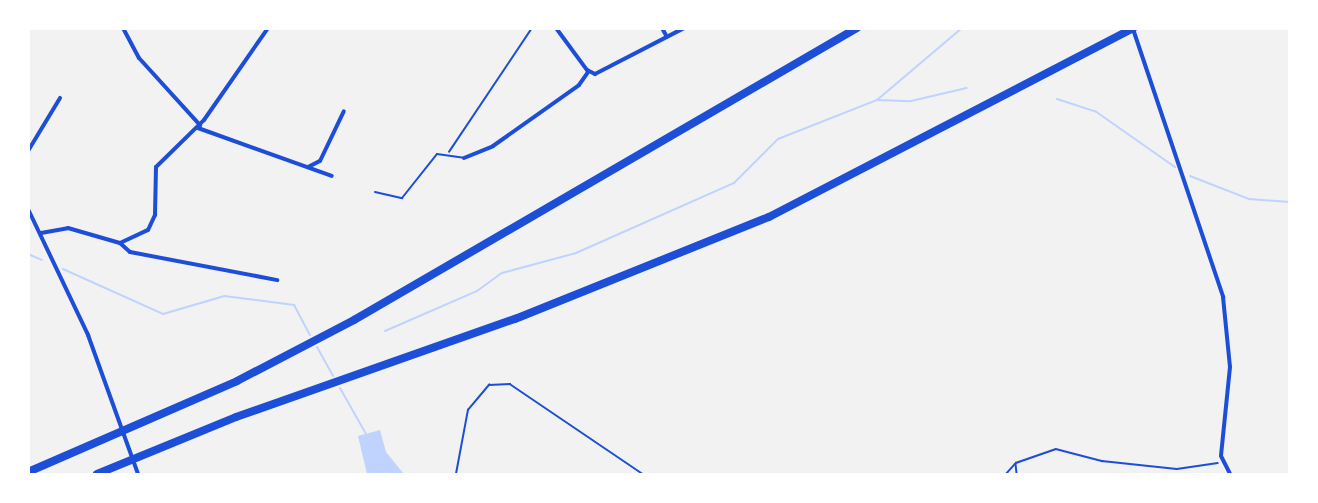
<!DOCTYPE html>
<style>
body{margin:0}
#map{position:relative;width:1318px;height:503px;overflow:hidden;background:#f2f2f2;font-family:Rubik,sans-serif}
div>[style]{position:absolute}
.water>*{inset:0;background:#bfd3fe}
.stream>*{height:2px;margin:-1px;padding:0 1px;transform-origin:1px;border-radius:1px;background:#bfd3fe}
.path>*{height:1.5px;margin:-0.75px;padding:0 0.75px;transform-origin:0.75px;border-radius:0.75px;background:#1d4ed8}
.service>*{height:2px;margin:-1px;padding:0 1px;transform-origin:1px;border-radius:1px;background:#1d4ed8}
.minor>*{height:4px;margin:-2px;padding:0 2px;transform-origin:2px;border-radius:2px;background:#1d4ed8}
.motorway>*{height:8px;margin:-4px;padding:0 4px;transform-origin:4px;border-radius:4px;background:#1d4ed8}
span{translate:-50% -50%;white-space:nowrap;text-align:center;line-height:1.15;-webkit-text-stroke:4.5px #fff;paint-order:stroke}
.frame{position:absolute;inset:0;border:30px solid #fff;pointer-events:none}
</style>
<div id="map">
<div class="water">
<i style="clip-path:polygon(380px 430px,386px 452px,404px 474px,367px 474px,358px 436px)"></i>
</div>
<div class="stream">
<i style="left:1057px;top:99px;width:40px;rotate:18deg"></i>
<i style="left:1095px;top:111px;width:98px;rotate:35deg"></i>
<i style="left:877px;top:100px;width:111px;rotate:-40.3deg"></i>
<i style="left:1190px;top:176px;width:63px;rotate:21.3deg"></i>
<i style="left:1249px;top:199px;width:41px;rotate:4.2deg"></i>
<i style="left:28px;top:254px;width:15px;rotate:23deg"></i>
<i style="left:63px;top:269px;width:110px;rotate:24.2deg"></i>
<i style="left:163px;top:314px;width:64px;rotate:-16.4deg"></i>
<i style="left:224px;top:296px;width:71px;rotate:7.3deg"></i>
<i style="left:294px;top:305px;width:34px;rotate:62deg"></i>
<i style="left:385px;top:331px;width:100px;rotate:-23.5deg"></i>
<i style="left:477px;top:291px;width:31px;rotate:-36deg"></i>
<i style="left:502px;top:273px;width:77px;rotate:-15.1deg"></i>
<i style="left:576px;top:253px;width:173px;rotate:-23.9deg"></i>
<i style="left:734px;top:183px;width:62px;rotate:-45deg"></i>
<i style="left:778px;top:139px;width:106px;rotate:-21.5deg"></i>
<i style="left:877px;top:100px;width:34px;rotate:2deg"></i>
<i style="left:911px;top:101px;width:57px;rotate:-13.1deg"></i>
<i style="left:317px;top:347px;width:33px;rotate:61deg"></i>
<i style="left:340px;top:388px;width:53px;rotate:60.5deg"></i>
</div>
<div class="path">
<i style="left:449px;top:152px;width:149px;rotate:-56.2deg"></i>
<i style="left:1016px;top:464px;width:10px;rotate:84deg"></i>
<i style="left:456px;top:474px;width:65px;rotate:-79.4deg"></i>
<i style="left:468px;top:410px;width:33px;rotate:-50deg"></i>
<i style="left:489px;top:385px;width:21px;rotate:-3deg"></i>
<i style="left:510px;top:384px;width:161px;rotate:34.1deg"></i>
<i style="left:1006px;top:474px;width:15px;rotate:-48deg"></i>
<i style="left:1016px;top:463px;width:42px;rotate:-19.3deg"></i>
<i style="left:1056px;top:449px;width:48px;rotate:14.6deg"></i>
<i style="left:1102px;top:461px;width:75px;rotate:6.1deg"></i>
<i style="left:1177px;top:469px;width:41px;rotate:-8.3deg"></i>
</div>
<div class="service">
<i style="left:375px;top:192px;width:28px;rotate:13deg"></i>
<i style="left:402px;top:198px;width:56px;rotate:-51.5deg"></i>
<i style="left:437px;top:154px;width:27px;rotate:8deg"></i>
</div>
<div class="minor">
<i style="left:123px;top:28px;width:34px;rotate:62deg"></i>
<i style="left:139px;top:58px;width:91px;rotate:47.7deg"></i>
<i style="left:556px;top:28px;width:52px;rotate:53.6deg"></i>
<i style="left:587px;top:70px;width:9px;rotate:27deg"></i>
<i style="left:595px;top:74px;width:100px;rotate:-27.3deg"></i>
<i style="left:662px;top:28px;width:10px;rotate:61deg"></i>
<i style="left:1133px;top:29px;width:283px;rotate:71.4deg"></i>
<i style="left:1223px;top:297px;width:70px;rotate:84.3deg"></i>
<i style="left:1230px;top:367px;width:89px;rotate:95.8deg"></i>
<i style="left:1221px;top:456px;width:20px;rotate:63deg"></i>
<i style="left:198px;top:128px;width:142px;rotate:19.7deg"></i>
<i style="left:28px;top:151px;width:62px;rotate:-58.9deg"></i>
<i style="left:464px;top:158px;width:31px;rotate:-22deg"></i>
<i style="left:493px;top:146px;width:105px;rotate:-35.3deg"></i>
<i style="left:579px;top:85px;width:16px;rotate:-55deg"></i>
<i style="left:308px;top:167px;width:13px;rotate:-27deg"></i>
<i style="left:320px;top:161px;width:55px;rotate:-64.4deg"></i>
<i style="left:28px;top:209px;width:140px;rotate:64.5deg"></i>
<i style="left:88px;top:335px;width:148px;rotate:70.2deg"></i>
<i style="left:41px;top:233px;width:27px;rotate:-10deg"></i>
<i style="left:68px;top:228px;width:54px;rotate:16.1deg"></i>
<i style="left:120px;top:243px;width:31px;rotate:-25deg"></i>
<i style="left:148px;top:230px;width:17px;rotate:-65deg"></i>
<i style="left:155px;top:215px;width:48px;rotate:-88.8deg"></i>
<i style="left:156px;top:167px;width:67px;rotate:-44.4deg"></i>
<i style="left:204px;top:120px;width:112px;rotate:-55.2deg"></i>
<i style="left:120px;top:243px;width:13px;rotate:42deg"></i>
<i style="left:130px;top:252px;width:150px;rotate:10.8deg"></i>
</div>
<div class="motorway">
<i style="left:28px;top:472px;width:228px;rotate:-23.5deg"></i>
<i style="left:237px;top:381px;width:132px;rotate:-27.5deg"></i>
<i style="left:354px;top:320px;width:582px;rotate:-30.14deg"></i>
<i style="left:97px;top:474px;width:150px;rotate:-22.3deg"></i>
<i style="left:236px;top:417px;width:296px;rotate:-19.4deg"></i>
<i style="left:515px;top:319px;width:274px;rotate:-21.9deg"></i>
<i style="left:769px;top:217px;width:410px;rotate:-27.4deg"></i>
</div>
<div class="frame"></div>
</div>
